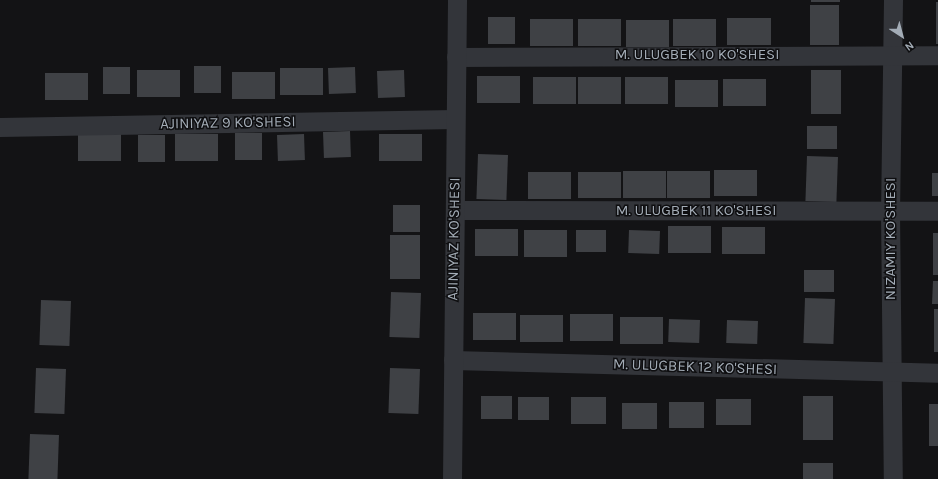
<!DOCTYPE html>
<style>
body{margin:0}
#map{position:relative;width:938px;height:479px;overflow:hidden;background:#131315;font-family:Karla,sans-serif}
div>[style]{position:absolute}
.building>*{inset:0;background:#3f4145;transform-origin:0 0}
.minor>*{height:19px;margin:-9.5px;padding:0 9.5px;transform-origin:9.5px;border-radius:9.5px;background:#33353a}
span{translate:-50% -50%;white-space:nowrap;text-align:center;line-height:1.15;-webkit-text-stroke:3px #0e0e10;paint-order:stroke}
.street-label{font-size:15px;color:#a3acb6}
.north{position:absolute;left:882px;top:16px;width:40px;height:40px;-webkit-text-stroke:3px #0e0e10;paint-order:stroke;rotate:144deg;font-size:11px;font-weight:700;line-height:16px;text-align:center;color:#a3acb6}
.north::after{content:'';display:block;margin:auto;width:14px;height:18px;background:#a3acb6;clip-path:polygon(50% 0,100% 100%,50% 72%,0 100%)}
</style>
<div id="map">
<div class="building">
<i style="left:811px;top:0;width:29px;height:2px"></i>
<i style="left:936px;top:2px;width:2px;height:42px"></i>
<i style="left:810px;top:5px;width:29px;height:40px"></i>
<i style="left:515px;top:17px;width:27px;height:27px;rotate:90deg"></i>
<i style="left:727px;top:18px;width:44px;height:27px"></i>
<i style="left:530px;top:19px;width:43px;height:27px"></i>
<i style="left:578px;top:19px;width:43px;height:27px"></i>
<i style="left:673px;top:19px;width:43px;height:27px"></i>
<i style="left:626px;top:20px;width:43px;height:27px"></i>
<i style="left:221px;top:66px;width:27px;height:27px;rotate:90deg"></i>
<i style="left:130px;top:67px;width:27px;height:27px;rotate:90deg"></i>
<i style="left:355px;top:67px;width:26px;height:27px;rotate:88deg"></i>
<i style="left:323px;top:68px;width:27px;height:43px;rotate:90deg"></i>
<i style="left:180px;top:70px;width:27px;height:43px;rotate:90deg"></i>
<i style="left:404px;top:70px;width:27px;height:27px;rotate:88deg"></i>
<i style="left:811px;top:70px;width:30px;height:44px"></i>
<i style="left:232px;top:72px;width:43px;height:27px"></i>
<i style="left:45px;top:73px;width:43px;height:27px"></i>
<i style="left:477px;top:76px;width:43px;height:27px"></i>
<i style="left:533px;top:77px;width:43px;height:27px"></i>
<i style="left:578px;top:77px;width:43px;height:27px"></i>
<i style="left:668px;top:77px;width:27px;height:43px;rotate:90deg"></i>
<i style="left:723px;top:79px;width:43px;height:27px"></i>
<i style="left:675px;top:80px;width:43px;height:27px"></i>
<i style="left:807px;top:126px;width:30px;height:23px"></i>
<i style="left:350px;top:131px;width:26px;height:27px;rotate:88deg"></i>
<i style="left:262px;top:133px;width:27px;height:27px;rotate:90deg"></i>
<i style="left:78px;top:134px;width:43px;height:27px"></i>
<i style="left:175px;top:134px;width:43px;height:27px"></i>
<i style="left:304px;top:134px;width:26px;height:27px;rotate:88deg"></i>
<i style="left:379px;top:134px;width:43px;height:27px"></i>
<i style="left:138px;top:135px;width:27px;height:27px"></i>
<i style="left:478px;top:154px;width:30px;height:45px;rotate:2deg"></i>
<i style="left:807px;top:156px;width:31px;height:45px;rotate:2deg"></i>
<i style="left:714px;top:170px;width:43px;height:26px"></i>
<i style="left:666px;top:171px;width:27px;height:43px;rotate:90deg"></i>
<i style="left:667px;top:171px;width:43px;height:27px"></i>
<i style="left:528px;top:172px;width:43px;height:27px"></i>
<i style="left:578px;top:172px;width:43px;height:26px"></i>
<i style="left:932px;top:173px;width:6px;height:23px"></i>
<i style="left:393px;top:205px;width:27px;height:27px"></i>
<i style="left:668px;top:226px;width:43px;height:27px"></i>
<i style="left:722px;top:227px;width:43px;height:27px"></i>
<i style="left:475px;top:229px;width:43px;height:27px"></i>
<i style="left:524px;top:230px;width:43px;height:27px"></i>
<i style="left:576px;top:230px;width:30px;height:22px"></i>
<i style="left:629px;top:230px;width:31px;height:23px;rotate:2deg"></i>
<i style="left:933px;top:233px;width:5px;height:42px"></i>
<i style="left:390px;top:235px;width:30px;height:44px"></i>
<i style="left:804px;top:270px;width:30px;height:22px"></i>
<i style="clip-path:polygon(933px 281px,938px 281px,938px 304px,932px 304px)"></i>
<i style="left:391px;top:292px;width:30px;height:45px;rotate:2deg"></i>
<i style="left:805px;top:298px;width:30px;height:45px;rotate:2deg"></i>
<i style="left:41px;top:300px;width:30px;height:45px;rotate:2deg"></i>
<i style="left:934px;top:309px;width:4px;height:43px"></i>
<i style="left:473px;top:313px;width:43px;height:27px"></i>
<i style="left:570px;top:314px;width:43px;height:27px"></i>
<i style="left:520px;top:315px;width:43px;height:27px"></i>
<i style="left:620px;top:317px;width:43px;height:27px"></i>
<i style="left:669px;top:319px;width:31px;height:23px;rotate:2deg"></i>
<i style="left:727px;top:320px;width:31px;height:23px;rotate:2deg"></i>
<i style="left:36px;top:368px;width:30px;height:45px;rotate:2deg"></i>
<i style="left:390px;top:368px;width:30px;height:45px;rotate:2deg"></i>
<i style="left:481px;top:396px;width:31px;height:23px"></i>
<i style="left:803px;top:396px;width:30px;height:44px"></i>
<i style="left:518px;top:397px;width:31px;height:23px"></i>
<i style="left:571px;top:397px;width:35px;height:27px"></i>
<i style="left:716px;top:399px;width:35px;height:26px"></i>
<i style="left:669px;top:402px;width:35px;height:26px"></i>
<i style="left:622px;top:403px;width:35px;height:26px"></i>
<i style="left:929px;top:404px;width:9px;height:42px"></i>
<i style="left:30px;top:434px;width:29px;height:45px;rotate:2deg"></i>
<i style="left:803px;top:463px;width:30px;height:16px"></i>
</div>
<div class="minor">
<i style="left:893px;top:0;width:211px;rotate:90.8deg"></i>
<i style="left:890px;top:211px;width:268px;rotate:89.4deg"></i>
<i style="left:456px;top:57px;width:482px;rotate:-0.2deg"></i>
<i style="left:0;top:127px;width:455px;rotate:-1deg"></i>
<i style="left:455px;top:210px;width:483px;rotate:0.1deg"></i>
<i style="left:453px;top:360px;width:485px;rotate:1.5deg"></i>
<i style="left:452px;top:479px;width:479px;rotate:-89.4deg"></i>
</div>
<div class="street-label">
<span style="left:697px;top:55px">M. ULUGBEK 10 KO'SHESI</span>
<span style="left:228px;top:123px;rotate:-1deg">AJINIYAZ 9 KO'SHESI</span>
<span style="left:696px;top:211px">M. ULUGBEK 11 KO'SHESI</span>
<span style="left:454px;top:239px;rotate:-89deg">AJINIYAZ KO'SHESI</span>
<span style="left:891px;top:239px;rotate:-90deg">NIZAMIY KO'SHESI</span>
<span style="left:695px;top:367px;rotate:2deg">M. ULUGBEK 12 KO'SHESI</span>
</div>
<div class="north">N</div>
</div>
